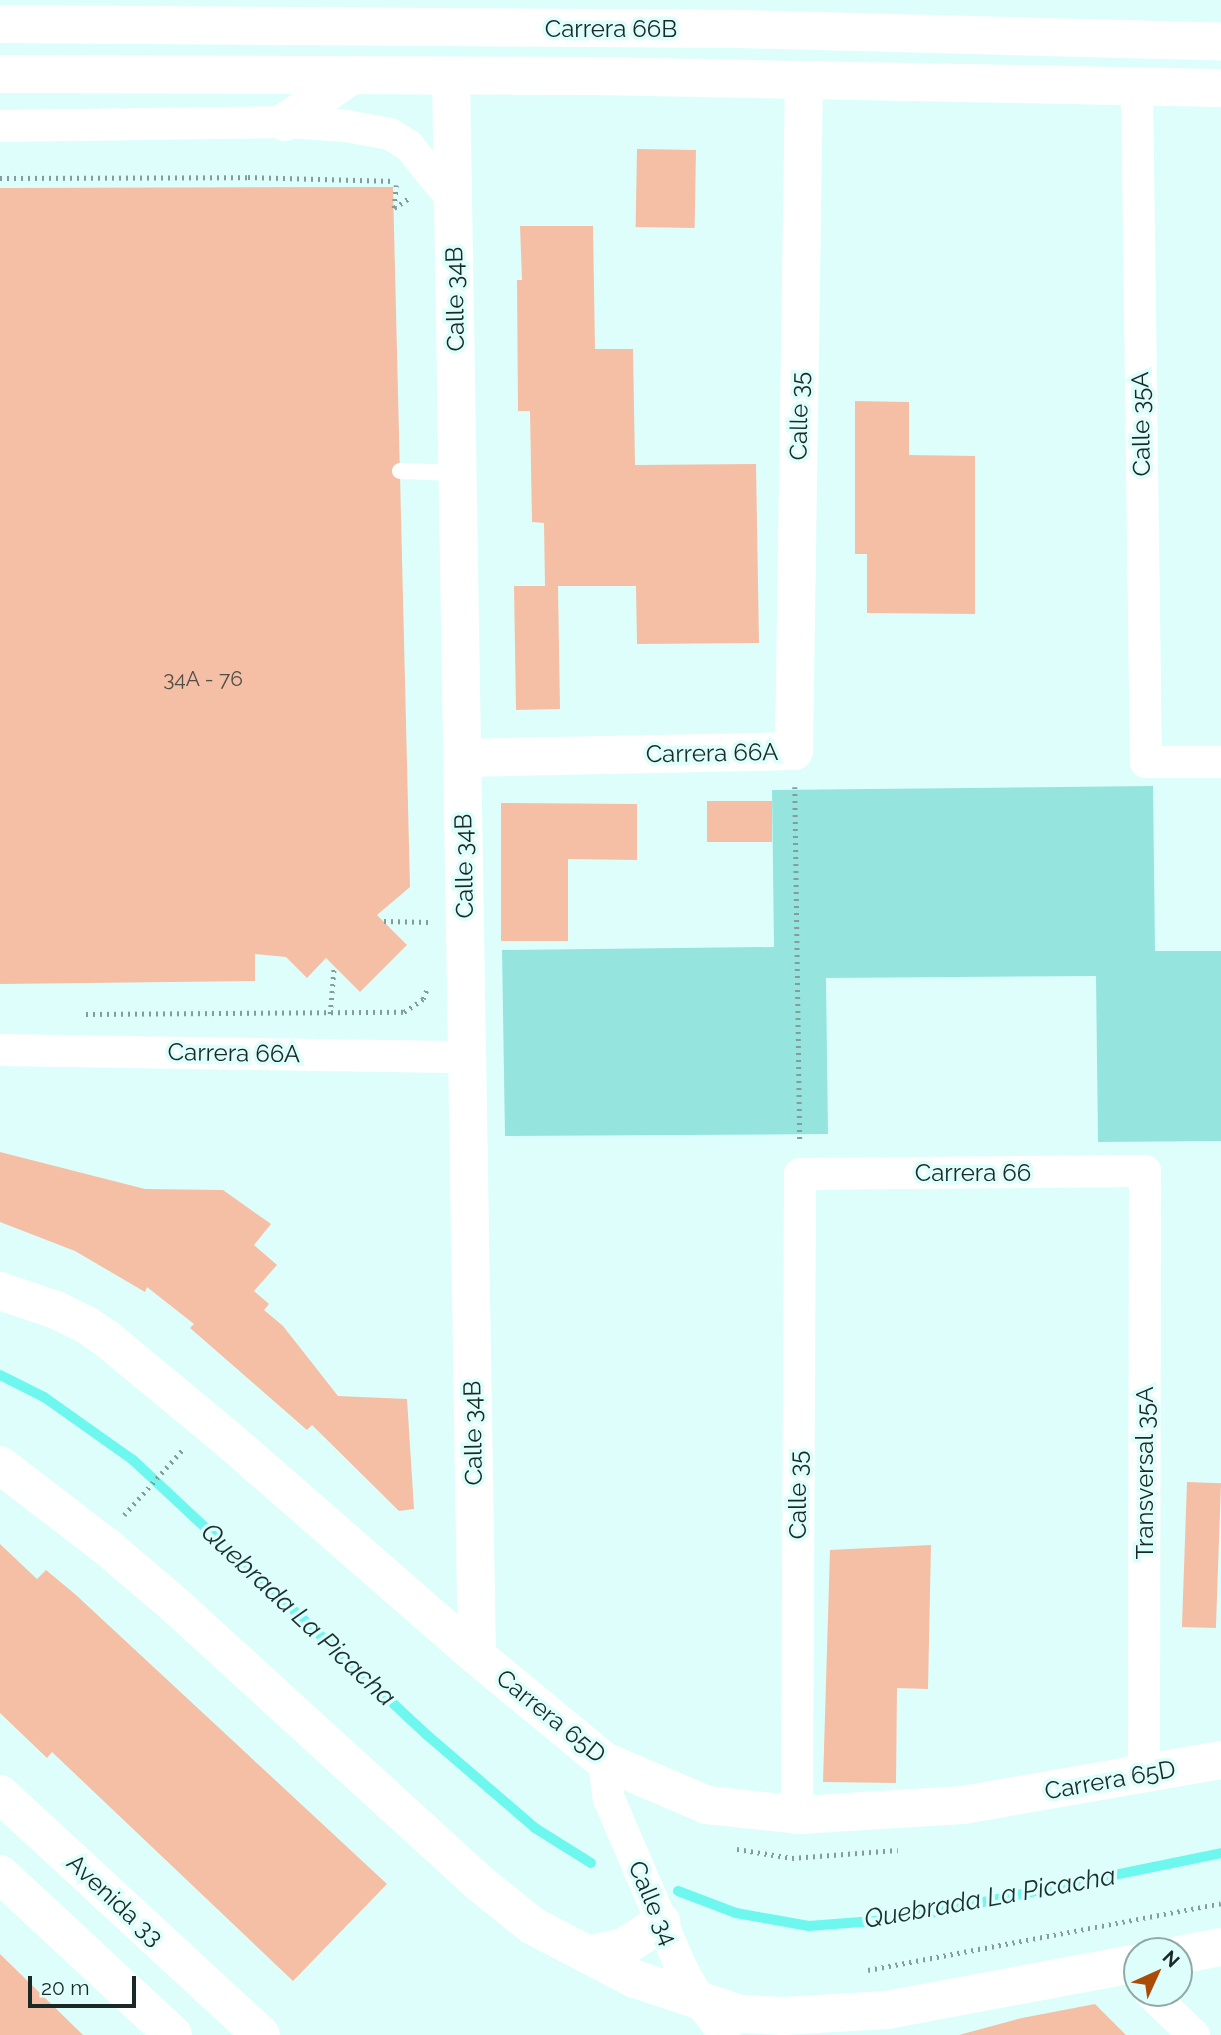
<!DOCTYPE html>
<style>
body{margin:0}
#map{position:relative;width:1221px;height:2035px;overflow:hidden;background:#defefb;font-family:Raleway,sans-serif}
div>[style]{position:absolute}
.green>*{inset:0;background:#95e5de}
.stream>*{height:10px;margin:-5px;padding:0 5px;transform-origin:5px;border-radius:5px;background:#6ef7ee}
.building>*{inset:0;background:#f5bfa5;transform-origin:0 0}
.path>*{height:4.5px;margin-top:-2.25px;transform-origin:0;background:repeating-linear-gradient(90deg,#849c9a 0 2px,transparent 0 7px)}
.service>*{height:16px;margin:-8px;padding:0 8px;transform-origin:8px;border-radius:8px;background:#fff}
.minor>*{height:32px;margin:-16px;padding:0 16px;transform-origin:16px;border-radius:16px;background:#fff}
.tertiary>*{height:38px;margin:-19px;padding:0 19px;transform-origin:19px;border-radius:19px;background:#fff}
.secondary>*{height:38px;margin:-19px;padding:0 19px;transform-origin:19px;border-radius:19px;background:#fff}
.primary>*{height:38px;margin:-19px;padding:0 19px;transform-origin:19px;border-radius:19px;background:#fff}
span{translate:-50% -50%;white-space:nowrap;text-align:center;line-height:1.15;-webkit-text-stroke:7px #defefb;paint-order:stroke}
.number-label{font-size:21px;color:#514e47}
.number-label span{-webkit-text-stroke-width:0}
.street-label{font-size:24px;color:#1a2928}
.water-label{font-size:26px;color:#18302e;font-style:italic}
.north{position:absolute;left:1123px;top:1937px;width:70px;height:70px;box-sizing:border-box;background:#defefb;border:2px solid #90a9a7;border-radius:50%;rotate:45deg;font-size:19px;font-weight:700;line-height:28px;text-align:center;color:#1a2928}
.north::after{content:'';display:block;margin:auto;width:24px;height:32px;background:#ac4b06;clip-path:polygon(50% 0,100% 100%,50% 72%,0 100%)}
.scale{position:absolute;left:28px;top:1976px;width:108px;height:32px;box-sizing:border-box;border:4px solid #1a2928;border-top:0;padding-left:9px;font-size:21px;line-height:24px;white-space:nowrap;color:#1a2928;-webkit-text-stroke:5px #defefb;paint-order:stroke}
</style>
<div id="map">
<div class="green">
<i style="clip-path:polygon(1153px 786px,1155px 951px,1221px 951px,1221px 1141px,1098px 1142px,1096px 976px,826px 978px,828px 1134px,505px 1136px,502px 950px,774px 947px,772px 790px)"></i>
</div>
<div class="stream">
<i style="left:0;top:1375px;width:49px;rotate:26.6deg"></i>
<i style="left:44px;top:1397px;width:109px;rotate:35.3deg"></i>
<i style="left:133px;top:1460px;width:403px;rotate:43.1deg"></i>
<i style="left:427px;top:1735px;width:143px;rotate:40.7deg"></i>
<i style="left:535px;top:1828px;width:66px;rotate:32deg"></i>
<i style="left:678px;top:1891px;width:62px;rotate:20.8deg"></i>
<i style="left:736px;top:1913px;width:74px;rotate:10.1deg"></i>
<i style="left:809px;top:1926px;width:91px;rotate:-4.4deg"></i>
<i style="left:900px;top:1919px;width:328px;rotate:-11.6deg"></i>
</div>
<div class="building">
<i style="left:637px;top:149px;width:59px;height:78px;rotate:1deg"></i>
<i style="clip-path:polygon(393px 187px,410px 887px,377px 915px,407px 945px,360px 992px,326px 958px,307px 978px,286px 957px,255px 954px,255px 981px,0 984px,0 188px)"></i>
<i style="clip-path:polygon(520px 226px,593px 226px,595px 349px,633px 349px,635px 465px,756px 464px,759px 643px,637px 644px,636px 586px,558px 586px,560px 709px,516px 710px,514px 586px,545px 586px,544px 523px,532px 522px,530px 411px,518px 411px,517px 280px,522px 280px)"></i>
<i style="clip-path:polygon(855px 401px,909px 402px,909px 455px,975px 456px,975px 614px,867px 613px,867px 554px,855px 554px)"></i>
<i style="left:707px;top:801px;width:65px;height:41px"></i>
<i style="clip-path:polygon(501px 803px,637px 804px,637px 860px,568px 859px,568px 941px,501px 941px)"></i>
<i style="clip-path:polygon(0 1152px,145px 1189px,223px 1190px,271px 1224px,254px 1245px,277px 1265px,254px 1291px,269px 1304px,264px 1310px,283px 1326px,338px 1396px,407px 1399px,414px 1509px,399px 1511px,312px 1425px,307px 1430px,190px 1328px,194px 1324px,147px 1287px,145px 1292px,75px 1251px,0 1222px)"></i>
<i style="left:1187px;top:1482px;width:34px;height:145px;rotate:2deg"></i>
<i style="clip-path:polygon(0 1544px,37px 1579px,46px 1570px,76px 1595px,387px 1884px,293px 1981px,52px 1752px,47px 1758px,0 1713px)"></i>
<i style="clip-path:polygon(931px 1545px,928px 1689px,897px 1688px,896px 1783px,823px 1782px,830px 1550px)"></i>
<i style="clip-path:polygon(0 1954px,83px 2035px,0 2035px)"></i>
<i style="clip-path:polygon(1095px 2004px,1126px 2035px,959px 2035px,1022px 2018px)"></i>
</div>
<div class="path">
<i style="left:0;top:178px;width:248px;rotate:-0.2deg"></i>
<i style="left:248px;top:177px;width:147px;rotate:1.6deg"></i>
<i style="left:394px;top:208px;width:17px;rotate:-33deg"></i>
<i style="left:394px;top:208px;width:23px;rotate:-85deg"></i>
<i style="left:795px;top:787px;width:355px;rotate:89.2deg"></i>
<i style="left:384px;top:921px;width:46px;rotate:1.2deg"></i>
<i style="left:86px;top:1014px;width:318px;rotate:-0.4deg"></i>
<i style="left:404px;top:1012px;width:23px;rotate:-34deg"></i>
<i style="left:423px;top:999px;width:11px;rotate:-68deg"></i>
<i style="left:330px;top:1014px;width:48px;rotate:-85.2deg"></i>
<i style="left:124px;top:1515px;width:90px;rotate:-48.2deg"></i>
<i style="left:737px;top:1849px;width:56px;rotate:9.3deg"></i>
<i style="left:792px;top:1858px;width:106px;rotate:-4.3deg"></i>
<i style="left:868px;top:1970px;width:359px;rotate:-10.7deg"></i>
</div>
<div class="service">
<i style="left:400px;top:471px;width:58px;rotate:2deg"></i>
</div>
<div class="minor">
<i style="left:1137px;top:86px;width:676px;rotate:89.24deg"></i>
<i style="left:1146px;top:762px;width:75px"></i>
<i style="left:0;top:126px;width:285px;rotate:-0.8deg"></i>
<i style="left:285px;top:122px;width:61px;rotate:3.8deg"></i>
<i style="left:346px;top:126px;width:45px;rotate:10.3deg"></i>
<i style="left:390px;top:134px;width:22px;rotate:32deg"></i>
<i style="left:409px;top:146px;width:70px;rotate:50.8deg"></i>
<i style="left:0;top:1050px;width:468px;rotate:0.9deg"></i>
<i style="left:604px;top:1761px;width:38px;rotate:83deg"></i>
<i style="left:609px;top:1799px;width:183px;rotate:66.8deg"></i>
<i style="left:681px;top:1967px;width:40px;rotate:62deg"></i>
<i style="left:700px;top:2002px;width:41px;rotate:52.9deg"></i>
<i style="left:800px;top:1815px;width:23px;rotate:-97deg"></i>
<i style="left:797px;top:1792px;width:618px;rotate:-89.72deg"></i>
<i style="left:800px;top:1174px;width:345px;rotate:-0.5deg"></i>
<i style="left:1145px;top:1171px;width:603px;rotate:90.1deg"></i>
<i style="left:1150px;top:1993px;width:61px;rotate:43.7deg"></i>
</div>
<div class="tertiary">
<i style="left:451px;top:76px;width:1580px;rotate:89.06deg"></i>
<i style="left:463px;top:758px;width:331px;rotate:-1.2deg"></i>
<i style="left:794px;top:751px;width:671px;rotate:-89.15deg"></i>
<i style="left:0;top:1291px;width:59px;rotate:18.7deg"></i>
<i style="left:56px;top:1310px;width:32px;rotate:26deg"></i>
<i style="left:85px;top:1324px;width:27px;rotate:34deg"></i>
<i style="left:107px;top:1339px;width:158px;rotate:39.6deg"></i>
<i style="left:229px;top:1440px;width:329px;rotate:41.1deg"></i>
<i style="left:477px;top:1656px;width:165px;rotate:39.6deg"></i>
<i style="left:604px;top:1761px;width:112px;rotate:23.1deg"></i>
<i style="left:707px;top:1805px;width:94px;rotate:6.1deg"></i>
<i style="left:800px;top:1815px;width:163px;rotate:-3.5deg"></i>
<i style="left:963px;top:1805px;width:262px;rotate:-9.9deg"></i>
<i style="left:0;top:1465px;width:135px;rotate:37.5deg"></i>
<i style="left:107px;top:1547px;width:91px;rotate:40.5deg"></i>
<i style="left:176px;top:1606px;width:409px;rotate:42.4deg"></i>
<i style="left:478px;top:1882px;width:70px;rotate:38.7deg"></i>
<i style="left:533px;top:1926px;width:115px;rotate:27.5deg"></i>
<i style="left:635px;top:1979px;width:112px;rotate:18.3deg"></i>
<i style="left:741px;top:2014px;width:42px;rotate:2.7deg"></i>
<i style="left:783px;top:2016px;width:104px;rotate:-3.3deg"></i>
<i style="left:887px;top:2010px;width:254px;rotate:-10.6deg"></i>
<i style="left:588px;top:1955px;width:37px;rotate:-13deg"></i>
<i style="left:624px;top:1947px;width:45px;rotate:-33.3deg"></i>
<i style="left:1179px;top:1955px;width:43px;rotate:-10.8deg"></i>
</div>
<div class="secondary">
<i style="left:0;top:24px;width:740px;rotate:0.39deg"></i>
<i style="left:740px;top:29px;width:481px;rotate:1.5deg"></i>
<i style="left:0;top:74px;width:597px;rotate:0.19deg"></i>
<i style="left:597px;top:76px;width:624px;rotate:1.1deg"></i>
<i style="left:285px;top:122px;width:82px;rotate:-35deg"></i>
</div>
<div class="primary">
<i style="left:0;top:1794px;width:355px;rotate:42.7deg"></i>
<i style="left:0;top:1874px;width:236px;rotate:42.9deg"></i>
</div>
<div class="number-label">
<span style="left:203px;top:679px">34A - 76</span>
</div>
<div class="street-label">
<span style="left:611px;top:29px">Carrera 66B</span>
<span style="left:455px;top:299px;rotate:-91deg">Calle 34B</span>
<span style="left:799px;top:416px;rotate:-89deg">Calle 35</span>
<span style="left:1141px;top:424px;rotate:-91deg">Calle 35A</span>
<span style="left:712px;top:753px;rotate:-1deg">Carrera 66A</span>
<span style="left:464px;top:866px;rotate:-91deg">Calle 34B</span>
<span style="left:234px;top:1053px;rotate:1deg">Carrera 66A</span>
<span style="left:973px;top:1173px">Carrera 66</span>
<span style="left:473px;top:1433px;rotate:-91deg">Calle 34B</span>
<span style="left:1145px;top:1473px;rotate:-90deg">Transversal 35A</span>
<span style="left:798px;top:1495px;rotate:-90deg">Calle 35</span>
<span style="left:551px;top:1716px;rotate:39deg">Carrera 65D</span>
<span style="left:1110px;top:1780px;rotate:-10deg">Carrera 65D</span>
<span style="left:115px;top:1900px;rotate:43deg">Avenida 33</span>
<span style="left:653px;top:1903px;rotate:67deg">Calle 34</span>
</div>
<div class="water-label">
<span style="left:298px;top:1615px;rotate:43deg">Quebrada La Picacha</span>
<span style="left:990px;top:1898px;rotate:-10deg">Quebrada La Picacha</span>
</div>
<div class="north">N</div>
<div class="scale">20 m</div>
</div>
